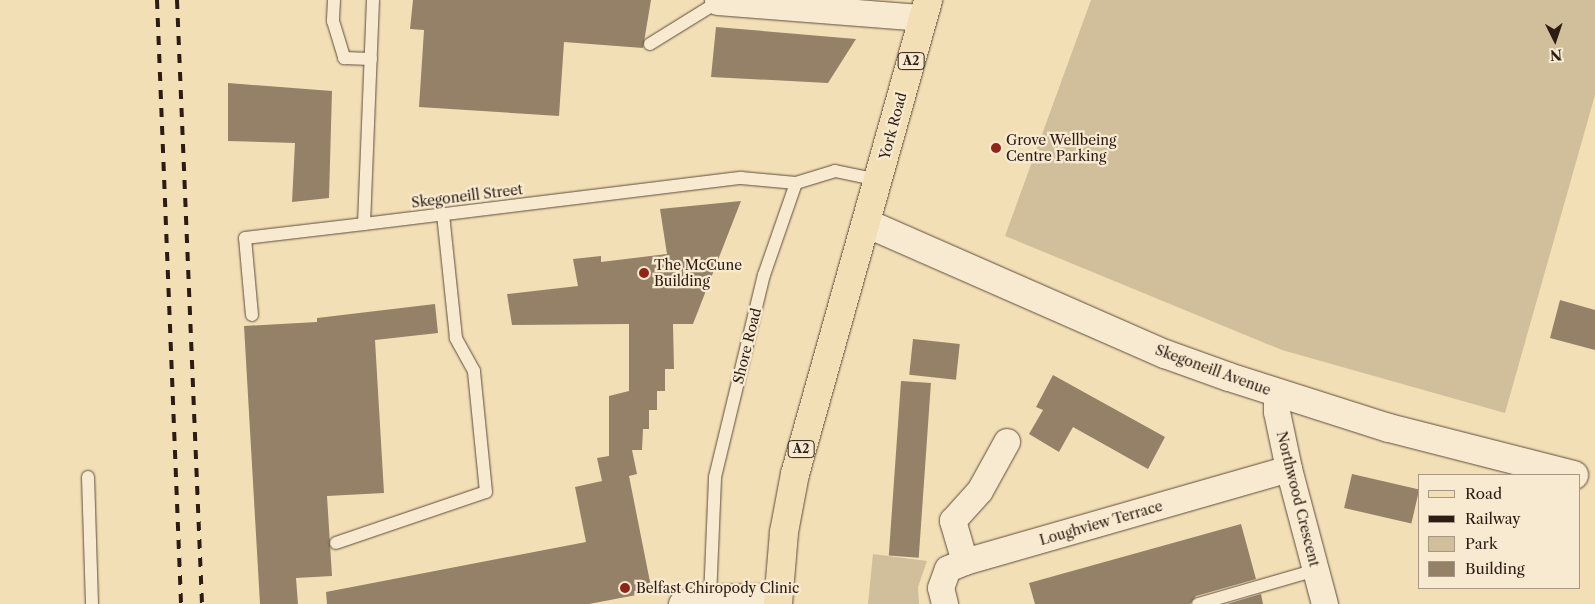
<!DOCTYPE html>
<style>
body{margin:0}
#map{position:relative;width:1595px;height:604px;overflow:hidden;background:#f3dfb6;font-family:"Libre Caslon Text",serif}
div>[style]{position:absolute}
.green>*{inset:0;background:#d1be9a}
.building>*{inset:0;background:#948168;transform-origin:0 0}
.roads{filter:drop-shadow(0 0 1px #5e4d3c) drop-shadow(0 0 1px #5e4d3c)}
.service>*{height:12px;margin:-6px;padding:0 6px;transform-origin:6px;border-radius:6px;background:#f7ead0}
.minor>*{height:26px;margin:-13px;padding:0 13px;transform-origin:13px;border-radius:13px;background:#f7ead0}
.tertiary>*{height:28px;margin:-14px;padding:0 14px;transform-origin:14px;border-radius:14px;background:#f7ead0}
.primary>*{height:28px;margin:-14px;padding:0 14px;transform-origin:14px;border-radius:14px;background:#f3dfb6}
.rail>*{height:4px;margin-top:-2px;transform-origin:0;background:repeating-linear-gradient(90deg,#2d1c14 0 9px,transparent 0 18px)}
.dots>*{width:14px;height:14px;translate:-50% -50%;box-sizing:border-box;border:2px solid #f7ead0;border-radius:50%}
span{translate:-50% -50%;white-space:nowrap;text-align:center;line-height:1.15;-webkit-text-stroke:4.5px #f7ead0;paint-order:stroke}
.shield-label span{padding:1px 4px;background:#f7ead0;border:1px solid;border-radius:4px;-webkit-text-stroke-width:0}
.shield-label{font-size:12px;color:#2d1c14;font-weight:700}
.street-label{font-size:14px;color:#2d1c14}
.poi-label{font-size:14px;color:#2d1c14}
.left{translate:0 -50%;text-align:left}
.legend{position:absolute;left:1418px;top:474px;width:162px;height:115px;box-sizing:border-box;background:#f7ead0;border:1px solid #a69885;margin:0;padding:6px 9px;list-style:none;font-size:15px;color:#2d1c14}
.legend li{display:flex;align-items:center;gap:10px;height:25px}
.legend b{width:25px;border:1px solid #a69885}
.north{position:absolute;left:1530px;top:15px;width:50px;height:50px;-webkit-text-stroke:4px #f7ead0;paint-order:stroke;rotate:176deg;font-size:14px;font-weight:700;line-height:20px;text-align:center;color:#2d1c14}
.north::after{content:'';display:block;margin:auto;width:18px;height:22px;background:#2d1c14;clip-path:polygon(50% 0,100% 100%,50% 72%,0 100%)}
</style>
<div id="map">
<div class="green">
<i style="clip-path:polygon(1091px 0,1595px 0,1595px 95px,1505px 413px,1282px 350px,1005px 236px)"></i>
<i style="clip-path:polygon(873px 554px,927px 561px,918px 587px,919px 604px,868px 604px)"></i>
</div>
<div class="building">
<i style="clip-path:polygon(413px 0,651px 0,643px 48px,564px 42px,559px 116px,419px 107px,424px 30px,410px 29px)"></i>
<i style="clip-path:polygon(716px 27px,856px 39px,828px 83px,711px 77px)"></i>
<i style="clip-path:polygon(228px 83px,332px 91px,329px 198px,292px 202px,295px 143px,228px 141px)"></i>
<i style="clip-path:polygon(741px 201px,693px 324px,673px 324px,674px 369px,665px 369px,665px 391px,657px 391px,657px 410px,649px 410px,649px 429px,643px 429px,642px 450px,632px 450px,637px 474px,629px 476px,652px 592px,589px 604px,327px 604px,326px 592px,586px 542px,575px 487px,602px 481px,597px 458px,609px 456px,609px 396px,629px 391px,629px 324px,512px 325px,507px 294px,578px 286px,573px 259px,601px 256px,601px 262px,667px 254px,660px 209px)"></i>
<i style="clip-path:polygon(1560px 300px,1595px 310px,1595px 350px,1550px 338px)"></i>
<i style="clip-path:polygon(435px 304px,438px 333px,375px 340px,384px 493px,327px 496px,332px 576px,296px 578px,298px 604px,260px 604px,244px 326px,317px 322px,317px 318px)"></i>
<i style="left:913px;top:339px;width:47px;height:36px;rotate:6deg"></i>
<i style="clip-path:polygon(1053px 375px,1165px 437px,1148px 469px,1073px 427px,1059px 452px,1029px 434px,1043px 410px,1036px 407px)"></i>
<i style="left:901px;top:381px;width:30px;height:175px;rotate:4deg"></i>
<i style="left:1352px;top:474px;width:69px;height:35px;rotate:13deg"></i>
<i style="clip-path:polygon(1241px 524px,1256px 579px,1196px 596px,1190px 604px,1035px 604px,1029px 583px)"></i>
<i style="clip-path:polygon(1261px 594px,1263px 604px,1227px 604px)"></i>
</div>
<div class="roads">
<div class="service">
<i style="left:334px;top:0;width:21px;rotate:93deg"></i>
<i style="left:333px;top:21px;width:39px;rotate:73deg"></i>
<i style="left:344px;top:58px;width:27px;rotate:2deg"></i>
<i style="left:373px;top:0;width:224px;rotate:92.3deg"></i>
<i style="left:364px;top:224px;width:380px;rotate:-7deg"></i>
<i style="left:741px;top:178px;width:55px;rotate:5.2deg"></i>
<i style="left:650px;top:44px;width:80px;rotate:-31.7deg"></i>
<i style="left:252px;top:315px;width:77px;rotate:-95.2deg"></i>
<i style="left:245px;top:238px;width:120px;rotate:-6.7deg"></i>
<i style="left:88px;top:477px;width:127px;rotate:88.2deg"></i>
<i style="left:336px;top:543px;width:158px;rotate:-18.8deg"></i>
<i style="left:486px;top:492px;width:122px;rotate:-95.7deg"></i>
<i style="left:474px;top:371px;width:38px;rotate:-119deg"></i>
<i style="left:456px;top:338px;width:125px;rotate:-96deg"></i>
<i style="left:710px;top:598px;width:121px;rotate:-87.6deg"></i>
<i style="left:715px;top:477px;width:208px;rotate:-76.4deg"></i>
<i style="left:764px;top:275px;width:97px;rotate:-70.8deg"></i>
<i style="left:796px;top:183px;width:41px;rotate:-17.1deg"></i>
<i style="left:835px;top:171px;width:44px;rotate:11.8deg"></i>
<i style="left:1198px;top:604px;width:123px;rotate:-16.1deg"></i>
</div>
<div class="minor">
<i style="left:718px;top:2px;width:206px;rotate:4.5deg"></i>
<i style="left:1277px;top:392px;width:20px;rotate:90deg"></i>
<i style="left:1277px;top:412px;width:58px;rotate:78.1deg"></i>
<i style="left:1289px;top:469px;width:140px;rotate:75.1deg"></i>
<i style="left:965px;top:562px;width:43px;rotate:-106.3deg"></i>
<i style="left:953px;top:521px;width:40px;rotate:-48deg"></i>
<i style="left:980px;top:491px;width:56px;rotate:-61.1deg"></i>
<i style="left:682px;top:604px;width:29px;rotate:-12deg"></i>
<i style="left:710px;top:598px;width:68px;rotate:-0.8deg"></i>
<i style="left:945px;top:604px;width:16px;rotate:-104deg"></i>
<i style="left:941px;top:588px;width:20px;rotate:-70deg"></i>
<i style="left:948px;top:569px;width:18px;rotate:-22deg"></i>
<i style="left:965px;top:562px;width:337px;rotate:-16deg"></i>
</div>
<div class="tertiary">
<i style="left:866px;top:223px;width:326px;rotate:23.7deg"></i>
<i style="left:1165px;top:354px;width:68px;rotate:19.8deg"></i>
<i style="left:1229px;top:377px;width:168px;rotate:17.7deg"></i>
<i style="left:1389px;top:428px;width:191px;rotate:14.3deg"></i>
</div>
<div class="primary">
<i style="left:778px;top:604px;width:72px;rotate:-85.2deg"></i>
<i style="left:784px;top:532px;width:59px;rotate:-79.3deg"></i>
<i style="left:795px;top:474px;width:492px;rotate:-74.3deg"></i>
</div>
</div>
<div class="rail">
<i style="left:157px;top:0;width:604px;rotate:87.72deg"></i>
<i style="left:177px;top:0;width:605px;rotate:87.63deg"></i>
</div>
<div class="dots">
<i style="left:996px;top:148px;background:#8f2418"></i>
<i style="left:644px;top:273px;background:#8f2418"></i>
<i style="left:625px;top:588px;background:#8f2418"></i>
</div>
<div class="shield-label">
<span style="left:911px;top:61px">A2</span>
<span style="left:801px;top:449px">A2</span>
</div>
<div class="street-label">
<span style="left:893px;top:126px;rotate:-75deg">York Road</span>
<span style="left:467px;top:196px;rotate:-7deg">Skegoneill Street</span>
<span style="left:747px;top:346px;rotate:-76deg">Shore Road</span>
<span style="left:1213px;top:370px;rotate:20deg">Skegoneill Avenue</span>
<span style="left:1298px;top:499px;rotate:76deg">Northwood Crescent</span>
<span style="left:1101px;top:523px;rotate:-16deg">Loughview Terrace</span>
</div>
<div class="poi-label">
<span class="left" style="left:1006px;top:148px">Grove Wellbeing<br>Centre Parking</span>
<span class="left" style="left:654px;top:273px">The McCune<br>Building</span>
<span class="left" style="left:636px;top:588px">Belfast Chiropody Clinic</span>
</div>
<ul class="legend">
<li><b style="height:6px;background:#f3dfb6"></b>Road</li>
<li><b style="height:6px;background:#2d1c14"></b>Railway</li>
<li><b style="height:14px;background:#d1be9a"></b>Park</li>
<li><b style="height:14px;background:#948168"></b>Building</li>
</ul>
<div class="north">N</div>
</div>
